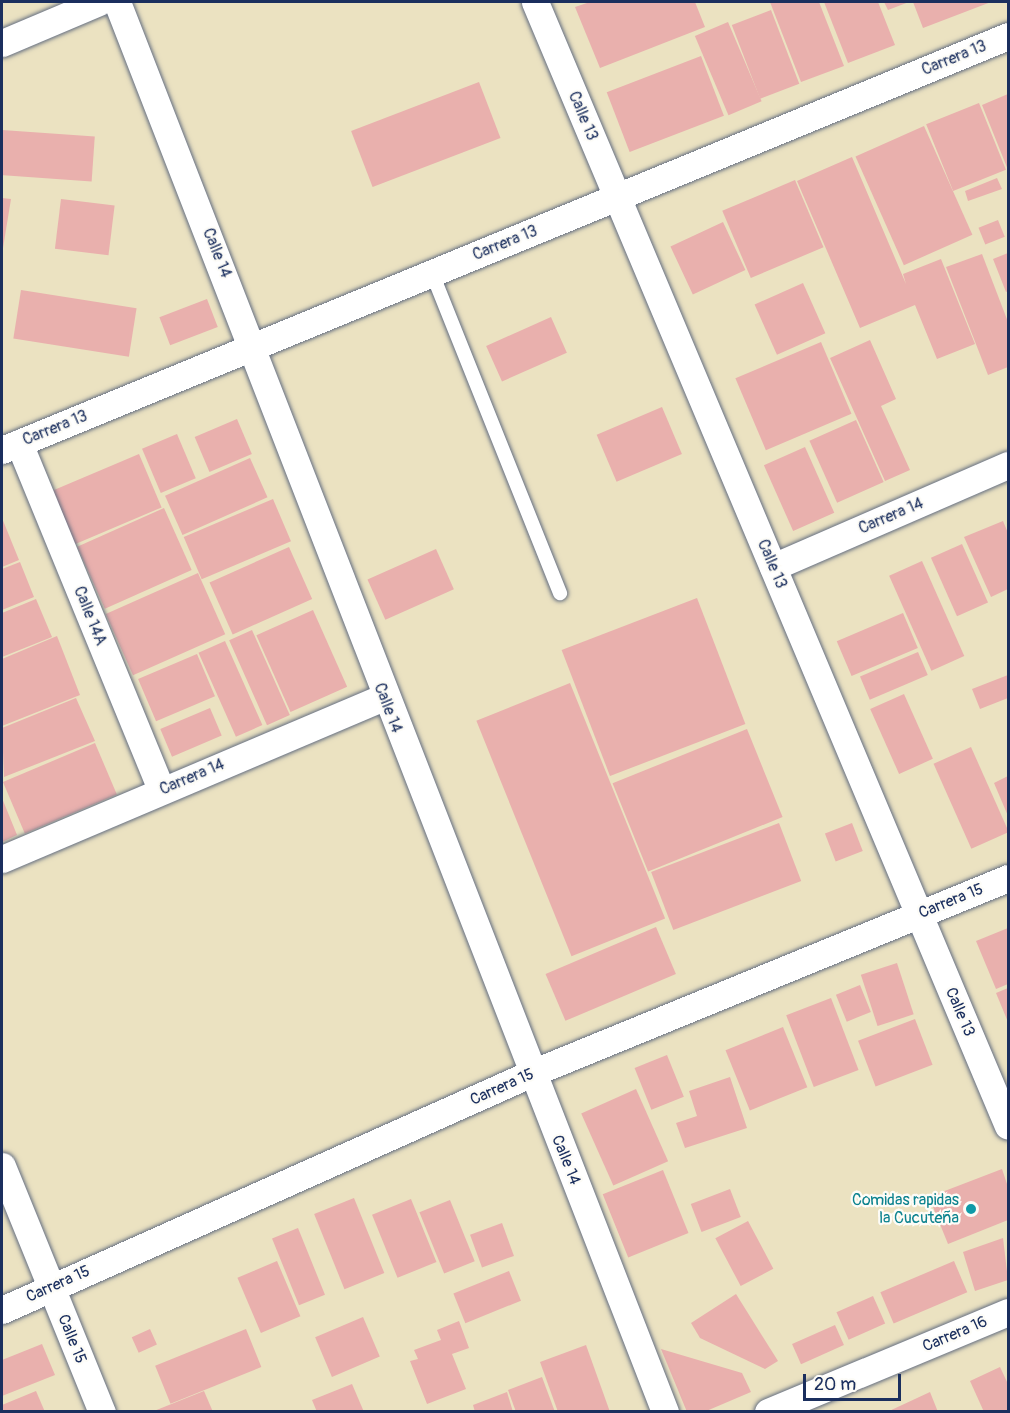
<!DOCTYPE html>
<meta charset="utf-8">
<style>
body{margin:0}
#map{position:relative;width:1010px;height:1413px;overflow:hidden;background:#ebe2c1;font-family:Pangolin,sans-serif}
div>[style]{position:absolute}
.building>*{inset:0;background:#e9b0ad;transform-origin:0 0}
.roads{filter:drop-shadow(0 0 2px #646e81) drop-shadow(0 0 2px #646e81)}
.service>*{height:14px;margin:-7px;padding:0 7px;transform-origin:7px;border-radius:7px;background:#fff}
.minor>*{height:27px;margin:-13.5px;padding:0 13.5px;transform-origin:13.5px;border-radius:13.5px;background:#fff}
.dots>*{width:16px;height:16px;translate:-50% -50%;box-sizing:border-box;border:3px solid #fdfcf7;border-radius:50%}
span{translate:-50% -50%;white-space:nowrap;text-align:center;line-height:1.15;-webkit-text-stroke:4.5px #fdfcf7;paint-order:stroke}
.street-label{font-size:16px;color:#1b2f5e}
.culture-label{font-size:16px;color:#0d838f}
.right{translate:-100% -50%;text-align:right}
.frame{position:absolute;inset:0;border:3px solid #1b2f5e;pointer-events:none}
.scale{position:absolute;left:803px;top:1374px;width:98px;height:27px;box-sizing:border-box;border:3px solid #1b2f5e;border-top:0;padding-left:8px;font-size:18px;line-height:21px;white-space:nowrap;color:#1b2f5e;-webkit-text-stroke:4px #fdfcf7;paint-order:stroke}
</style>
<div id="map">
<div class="building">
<i style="clip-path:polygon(590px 2px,695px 2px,705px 27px,600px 68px,575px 7px)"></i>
<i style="clip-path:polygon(770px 2px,819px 2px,844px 66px,801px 82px)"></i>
<i style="clip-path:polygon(824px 2px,878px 2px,895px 45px,848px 63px)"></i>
<i style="clip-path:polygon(884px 2px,909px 2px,888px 10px)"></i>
<i style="clip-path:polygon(913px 2px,991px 2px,923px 28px)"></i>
<i style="left:771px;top:10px;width:79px;height:42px;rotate:69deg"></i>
<i style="left:728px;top:22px;width:86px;height:36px;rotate:67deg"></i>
<i style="left:701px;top:56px;width:64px;height:101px;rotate:69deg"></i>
<i style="left:479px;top:82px;width:60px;height:137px;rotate:69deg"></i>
<i style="clip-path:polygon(1008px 94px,1008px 170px,982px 105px)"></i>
<i style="left:979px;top:103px;width:72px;height:57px;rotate:68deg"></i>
<i style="left:924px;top:126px;width:119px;height:75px;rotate:66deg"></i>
<i style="left:2px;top:130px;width:93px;height:45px;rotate:4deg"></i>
<i style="clip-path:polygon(852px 157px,906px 284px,903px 274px,941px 259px,975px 344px,937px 359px,915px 305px,860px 328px,797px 181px)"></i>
<i style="clip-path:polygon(997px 178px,1002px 189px,968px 201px,965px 191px)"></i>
<i style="left:795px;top:180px;width:73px;height:79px;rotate:67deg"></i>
<i style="clip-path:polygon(2px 198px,11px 199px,3px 248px,2px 248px)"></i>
<i style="left:61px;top:199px;width:54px;height:50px;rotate:7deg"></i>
<i style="left:998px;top:220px;width:18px;height:21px;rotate:68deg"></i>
<i style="left:723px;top:222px;width:53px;height:58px;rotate:65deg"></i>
<i style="clip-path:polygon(1008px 253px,1008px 291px,1006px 292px,993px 259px)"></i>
<i style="clip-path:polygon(982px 254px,1008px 322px,1008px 367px,988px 375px,946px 267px)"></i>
<i style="left:803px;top:283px;width:55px;height:53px;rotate:66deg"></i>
<i style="left:21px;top:290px;width:117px;height:49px;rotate:9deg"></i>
<i style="left:207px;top:299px;width:30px;height:51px;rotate:69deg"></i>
<i style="left:551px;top:317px;width:39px;height:71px;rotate:66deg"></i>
<i style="clip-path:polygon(870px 340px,896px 399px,881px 406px,910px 470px,885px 481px,830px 358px)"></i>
<i style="left:821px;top:342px;width:78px;height:93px;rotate:67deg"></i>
<i style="left:662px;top:407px;width:51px;height:71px;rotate:67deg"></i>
<i style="left:237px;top:419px;width:38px;height:46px;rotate:67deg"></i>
<i style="left:856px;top:420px;width:68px;height:51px;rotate:66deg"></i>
<i style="left:177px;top:434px;width:48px;height:38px;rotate:67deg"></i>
<i style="left:805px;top:447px;width:72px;height:45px;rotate:66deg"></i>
<i style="left:139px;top:454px;width:58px;height:100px;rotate:67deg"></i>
<i style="left:250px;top:458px;width:43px;height:93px;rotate:66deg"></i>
<i style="left:273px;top:499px;width:46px;height:97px;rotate:67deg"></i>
<i style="left:164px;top:508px;width:68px;height:95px;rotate:66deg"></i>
<i style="clip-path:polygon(2px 518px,19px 560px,2px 567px)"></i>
<i style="clip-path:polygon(1003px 521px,1008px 533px,1008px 589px,991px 597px,964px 537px)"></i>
<i style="left:962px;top:544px;width:64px;height:34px;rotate:66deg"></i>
<i style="left:289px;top:547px;width:57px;height:87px;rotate:66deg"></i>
<i style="left:436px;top:549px;width:44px;height:75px;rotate:66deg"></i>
<i style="left:922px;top:561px;width:104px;height:36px;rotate:66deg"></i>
<i style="clip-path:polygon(20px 562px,34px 597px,2px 610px,2px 569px)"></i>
<i style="left:198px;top:573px;width:67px;height:101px;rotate:66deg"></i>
<i style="left:697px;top:598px;width:135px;height:145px;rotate:69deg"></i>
<i style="clip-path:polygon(36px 599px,52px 637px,2px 657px,2px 613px)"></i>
<i style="left:313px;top:610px;width:84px;height:62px;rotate:66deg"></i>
<i style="left:903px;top:613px;width:38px;height:72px;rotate:67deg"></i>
<i style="left:252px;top:630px;width:93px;height:25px;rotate:66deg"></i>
<i style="clip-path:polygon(57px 636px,80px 695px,2px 726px,2px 659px)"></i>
<i style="left:225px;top:641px;width:92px;height:29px;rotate:66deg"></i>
<i style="left:918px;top:652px;width:25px;height:63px;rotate:67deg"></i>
<i style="left:197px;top:654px;width:46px;height:64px;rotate:67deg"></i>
<i style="clip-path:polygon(1008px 675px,1008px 698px,980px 709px,972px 689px)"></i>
<i style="left:570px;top:683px;width:254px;height:101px;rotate:68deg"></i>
<i style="left:904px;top:694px;width:71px;height:37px;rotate:66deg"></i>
<i style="clip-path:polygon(76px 698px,95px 741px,4px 777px,2px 728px)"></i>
<i style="left:210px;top:708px;width:30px;height:54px;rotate:67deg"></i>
<i style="left:747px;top:729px;width:95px;height:145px;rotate:68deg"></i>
<i style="left:95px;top:743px;width:56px;height:100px;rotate:67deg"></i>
<i style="left:971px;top:747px;width:93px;height:41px;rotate:66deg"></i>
<i style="clip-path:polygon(1008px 776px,1008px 816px,994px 783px)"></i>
<i style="clip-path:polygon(2px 798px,17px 835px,2px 842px)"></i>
<i style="left:779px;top:823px;width:62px;height:137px;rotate:69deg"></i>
<i style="left:852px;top:823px;width:30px;height:29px;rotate:69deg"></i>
<i style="left:656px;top:927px;width:51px;height:120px;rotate:67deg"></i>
<i style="clip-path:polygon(1008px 928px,1008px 984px,996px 989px,976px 941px)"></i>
<i style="left:897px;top:963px;width:54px;height:38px;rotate:72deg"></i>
<i style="left:860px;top:985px;width:29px;height:26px;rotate:68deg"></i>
<i style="clip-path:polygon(1008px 988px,1008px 1022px,996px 993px)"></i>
<i style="left:831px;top:998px;width:77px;height:48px;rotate:69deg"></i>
<i style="left:915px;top:1019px;width:49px;height:61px;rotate:69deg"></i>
<i style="left:783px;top:1027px;width:65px;height:62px;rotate:68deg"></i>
<i style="left:667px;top:1055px;width:45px;height:35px;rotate:68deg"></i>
<i style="clip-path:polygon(730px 1077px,747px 1128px,685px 1148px,676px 1123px,697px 1116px,689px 1091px)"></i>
<i style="left:636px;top:1089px;width:79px;height:60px;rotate:66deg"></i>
<i style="clip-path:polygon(1002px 1169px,1008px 1187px,1008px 1220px,948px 1244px,929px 1197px)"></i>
<i style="left:663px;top:1170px;width:68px;height:65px;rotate:68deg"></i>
<i style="left:730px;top:1189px;width:30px;height:42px;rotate:69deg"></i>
<i style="left:354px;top:1198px;width:81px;height:43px;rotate:68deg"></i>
<i style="left:411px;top:1199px;width:68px;height:42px;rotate:68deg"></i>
<i style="left:450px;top:1200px;width:66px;height:33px;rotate:68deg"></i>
<i style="left:748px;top:1221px;width:54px;height:37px;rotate:62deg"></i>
<i style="left:502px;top:1223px;width:35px;height:34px;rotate:70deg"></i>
<i style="left:298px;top:1228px;width:72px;height:28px;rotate:68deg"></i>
<i style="clip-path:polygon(1003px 1238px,1008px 1280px,975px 1291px,963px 1252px)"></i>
<i style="left:277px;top:1261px;width:60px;height:43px;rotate:67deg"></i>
<i style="left:954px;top:1261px;width:34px;height:80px;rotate:67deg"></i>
<i style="left:509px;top:1271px;width:32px;height:60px;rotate:68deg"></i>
<i style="clip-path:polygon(736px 1294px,778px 1361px,765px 1369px,700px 1338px,691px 1323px)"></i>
<i style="left:873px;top:1296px;width:30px;height:40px;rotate:66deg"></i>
<i style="left:363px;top:1317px;width:43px;height:52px;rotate:67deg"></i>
<i style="clip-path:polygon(459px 1321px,469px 1348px,452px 1354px,466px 1389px,427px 1404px,410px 1361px,418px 1359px,414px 1350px,441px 1340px,437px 1330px)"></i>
<i style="left:835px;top:1325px;width:22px;height:47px;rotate:66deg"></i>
<i style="left:150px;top:1329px;width:17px;height:20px;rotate:66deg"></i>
<i style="left:246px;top:1329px;width:41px;height:98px;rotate:68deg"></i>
<i style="clip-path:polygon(42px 1344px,55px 1375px,2px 1396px,2px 1360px)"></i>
<i style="clip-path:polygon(586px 1345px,610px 1412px,558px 1412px,540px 1362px)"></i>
<i style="clip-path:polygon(661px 1349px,742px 1373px,751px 1392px,704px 1412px,687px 1412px)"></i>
<i style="clip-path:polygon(1000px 1367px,1008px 1384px,1008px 1412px,984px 1412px,970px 1381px)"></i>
<i style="clip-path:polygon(542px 1377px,555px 1412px,516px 1412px,508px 1390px)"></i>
<i style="clip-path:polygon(352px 1384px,364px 1412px,317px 1412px,312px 1400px)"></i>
<i style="clip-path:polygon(36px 1391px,45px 1412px,2px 1412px,2px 1405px)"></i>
<i style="clip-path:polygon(204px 1391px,213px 1412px,154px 1412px,154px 1411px)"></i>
<i style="clip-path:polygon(507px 1392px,513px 1412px,475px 1412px,473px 1405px)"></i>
<i style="clip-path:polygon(930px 1392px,938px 1412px,887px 1412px)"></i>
</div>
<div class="roads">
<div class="service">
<i style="left:432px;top:273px;width:345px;rotate:68.2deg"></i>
</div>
<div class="minor">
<i style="left:117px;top:2px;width:1513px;rotate:68.76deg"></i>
<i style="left:535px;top:2px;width:1219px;rotate:67.18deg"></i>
<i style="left:2px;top:43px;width:105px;rotate:-22.9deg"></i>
<i style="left:19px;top:443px;width:375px;rotate:67.7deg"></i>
<i style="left:2px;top:450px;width:1088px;rotate:-22.37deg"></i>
<i style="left:773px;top:567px;width:256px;rotate:-23.5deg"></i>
<i style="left:2px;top:859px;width:415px;rotate:-23deg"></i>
<i style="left:2px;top:1166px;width:266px;rotate:67.9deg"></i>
<i style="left:2px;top:1310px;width:581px;rotate:-24.09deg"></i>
<i style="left:532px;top:1073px;width:514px;rotate:-22.28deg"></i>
<i style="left:768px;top:1412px;width:260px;rotate:-22.6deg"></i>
</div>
</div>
<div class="dots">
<i style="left:971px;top:1209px;background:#0f9aa8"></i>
</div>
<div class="street-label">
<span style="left:954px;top:58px;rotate:-22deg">Carrera 13</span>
<span style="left:583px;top:116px;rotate:67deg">Calle 13</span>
<span style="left:505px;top:243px;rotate:-22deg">Carrera 13</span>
<span style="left:217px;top:253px;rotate:68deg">Calle 14</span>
<span style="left:55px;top:428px;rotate:-22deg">Carrera 13</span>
<span style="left:891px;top:516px;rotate:-23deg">Carrera 14</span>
<span style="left:772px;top:564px;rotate:67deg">Calle 13</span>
<span style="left:90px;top:616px;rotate:68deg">Calle 14A</span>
<span style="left:388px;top:708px;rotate:69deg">Calle 14</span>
<span style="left:192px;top:777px;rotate:-23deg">Carrera 14</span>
<span style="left:951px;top:901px;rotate:-22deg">Carrera 15</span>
<span style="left:960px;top:1012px;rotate:67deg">Calle 13</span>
<span style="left:502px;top:1087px;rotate:-24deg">Carrera 15</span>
<span style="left:566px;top:1160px;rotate:68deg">Calle 14</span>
<span style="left:58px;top:1284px;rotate:-24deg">Carrera 15</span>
<span style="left:955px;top:1334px;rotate:-23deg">Carrera 16</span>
<span style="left:72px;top:1339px;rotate:68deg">Calle 15</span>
</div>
<div class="culture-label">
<span class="right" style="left:959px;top:1209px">Comidas rapidas<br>la Cucuteña</span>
</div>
<div class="frame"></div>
<div class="scale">20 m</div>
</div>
